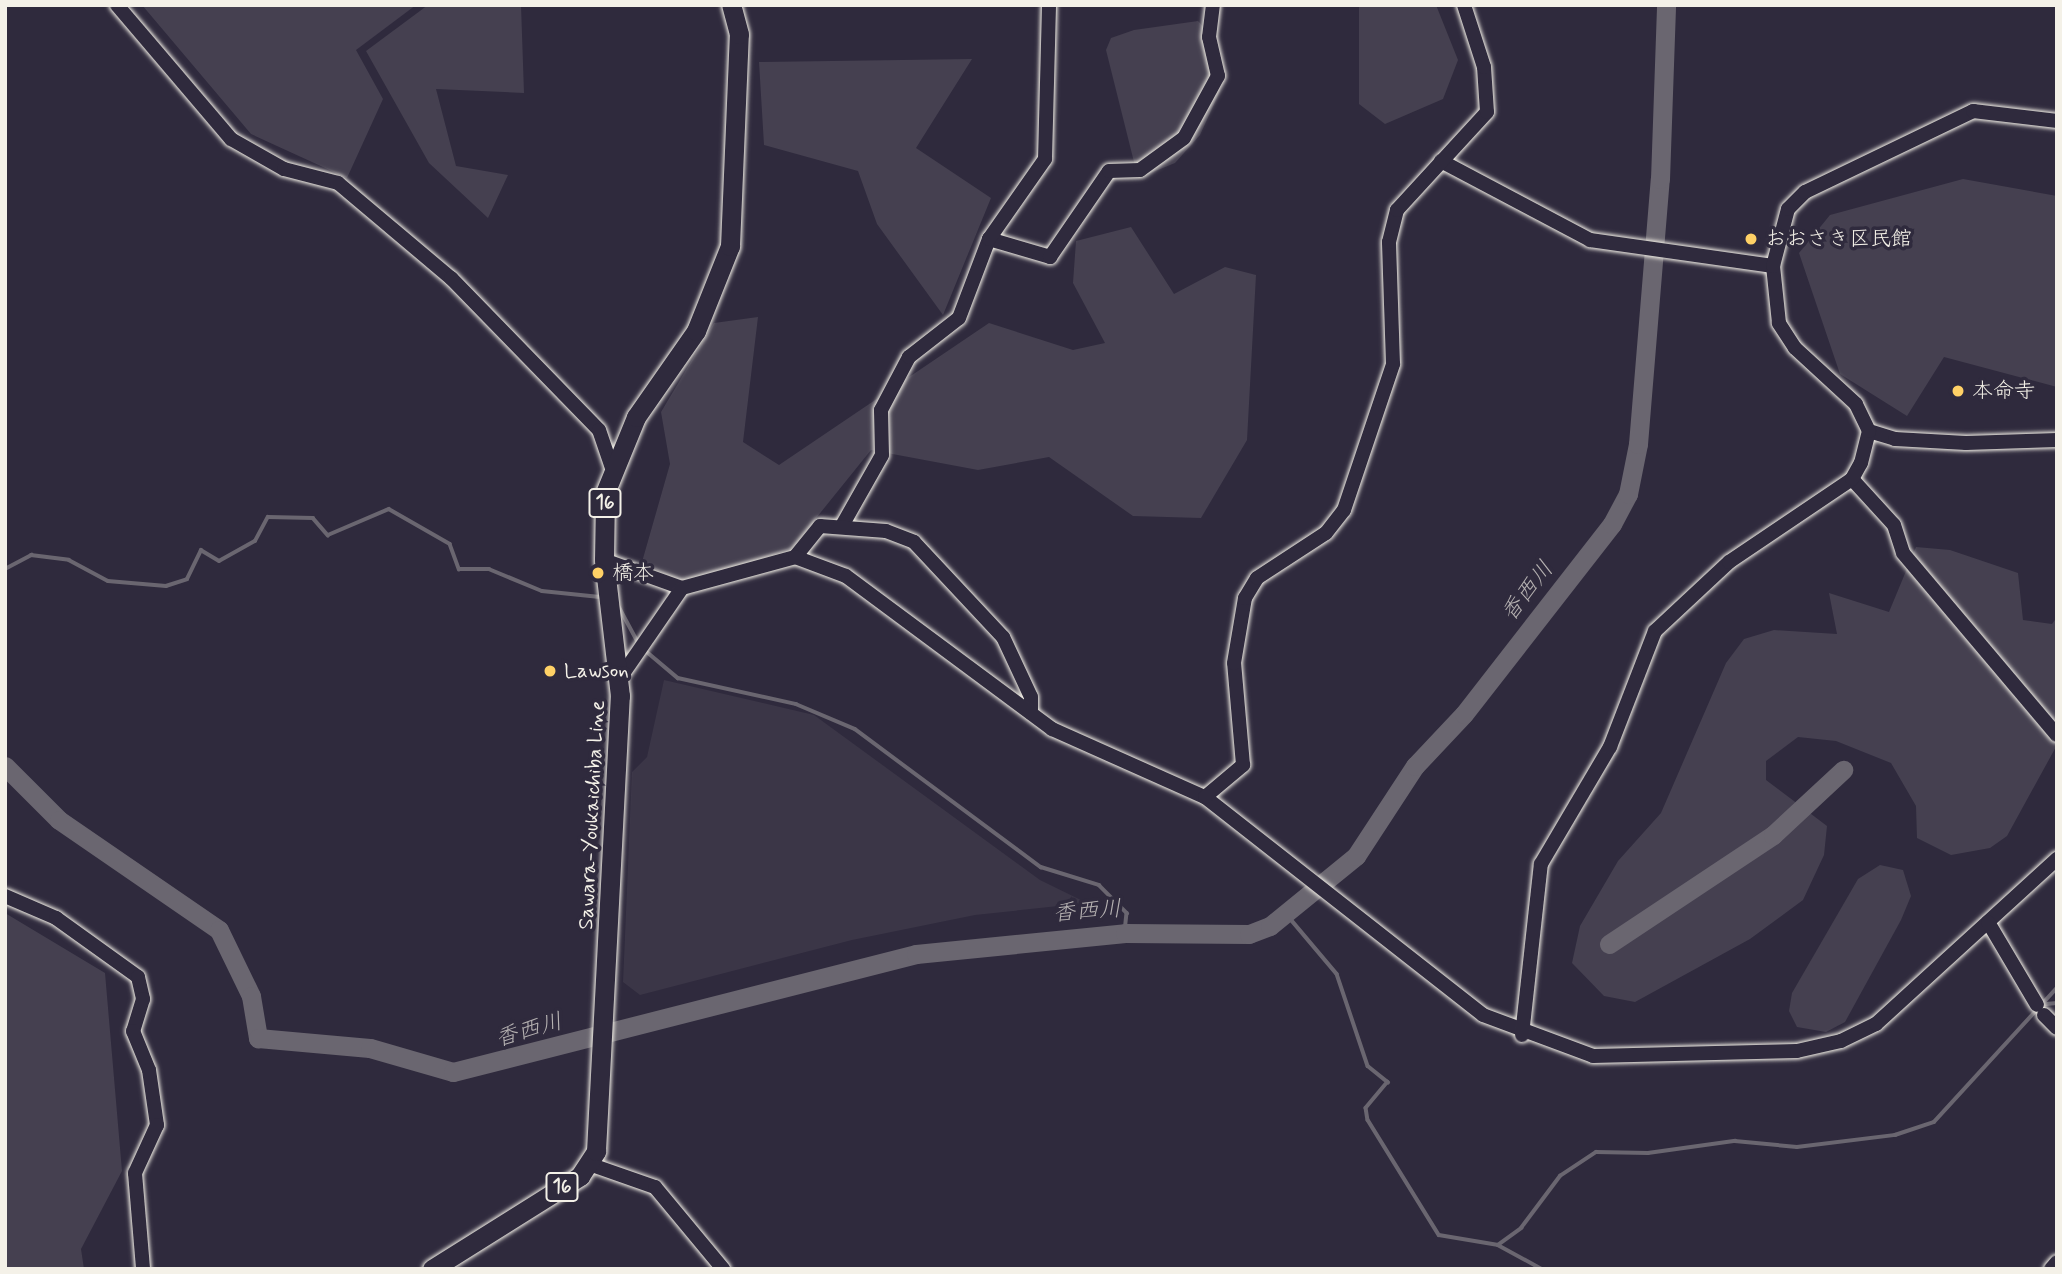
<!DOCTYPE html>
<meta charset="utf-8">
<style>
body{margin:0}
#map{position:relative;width:2062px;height:1274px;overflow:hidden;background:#2f2a3d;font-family:Mynerve,"Klee One",sans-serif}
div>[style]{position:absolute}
.built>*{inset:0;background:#3b3647}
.green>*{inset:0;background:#454050}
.stream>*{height:3.5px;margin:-1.75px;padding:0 1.75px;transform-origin:1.75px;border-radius:1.75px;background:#6a6670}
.river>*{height:19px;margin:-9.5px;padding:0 9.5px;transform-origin:9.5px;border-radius:9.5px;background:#6a6670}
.roads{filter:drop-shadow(0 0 2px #f4f1e8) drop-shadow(0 0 2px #f4f1e8)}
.minor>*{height:14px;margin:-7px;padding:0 7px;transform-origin:7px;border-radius:7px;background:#2f2a3d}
.major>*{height:19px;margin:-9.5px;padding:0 9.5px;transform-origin:9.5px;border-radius:9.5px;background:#2f2a3d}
.dots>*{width:19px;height:19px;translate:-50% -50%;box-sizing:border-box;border:4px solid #2f2a3d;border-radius:50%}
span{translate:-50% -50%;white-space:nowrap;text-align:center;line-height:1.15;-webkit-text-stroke:7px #2f2a3d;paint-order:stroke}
.shield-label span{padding:2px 5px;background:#2f2a3d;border:2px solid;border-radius:5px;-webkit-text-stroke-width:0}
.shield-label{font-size:19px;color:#f4f1e8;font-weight:700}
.poi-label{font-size:21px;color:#f4f1e8}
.left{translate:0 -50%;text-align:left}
.street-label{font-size:21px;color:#f4f1e8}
.water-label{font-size:23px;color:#b6b2b2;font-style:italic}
.frame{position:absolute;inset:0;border:7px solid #f4f1e8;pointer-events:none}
</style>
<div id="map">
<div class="built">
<i style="clip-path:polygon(664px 680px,814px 715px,1040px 880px,1087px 903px,975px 915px,852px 940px,640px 995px,623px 982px,632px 772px,647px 757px)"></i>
</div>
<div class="green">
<i style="clip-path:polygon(142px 5px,416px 5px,356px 50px,383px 99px,347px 178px,251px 134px)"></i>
<i style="clip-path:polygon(428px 5px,521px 5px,524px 93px,436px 89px,456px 166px,508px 175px,488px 218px,429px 163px,366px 51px)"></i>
<i style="clip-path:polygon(1359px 5px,1436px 5px,1458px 60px,1443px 99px,1385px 124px,1359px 104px)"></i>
<i style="clip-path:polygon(1198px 21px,1215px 40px,1220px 91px,1200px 135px,1175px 163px,1138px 178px,1106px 50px,1111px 38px,1134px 30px)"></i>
<i style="clip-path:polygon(972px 59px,916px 148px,991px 198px,943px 315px,877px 224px,858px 171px,764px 145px,759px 62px)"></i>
<i style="clip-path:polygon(1963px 179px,2057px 196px,2057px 387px,1944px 357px,1907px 416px,1840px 374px,1799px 253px,1830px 215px)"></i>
<i style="clip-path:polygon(1131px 227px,1174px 294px,1225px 267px,1256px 275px,1247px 440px,1201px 518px,1133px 516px,1049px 457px,978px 470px,871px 450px,792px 548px,701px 580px,677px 580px,642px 562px,670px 464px,661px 412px,714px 323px,758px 317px,743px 442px,779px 465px,989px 323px,1073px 350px,1105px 343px,1073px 283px,1076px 241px)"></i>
<i style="clip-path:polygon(1916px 547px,1950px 550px,2018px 573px,2023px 620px,2052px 624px,2057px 617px,2057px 745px,2007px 836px,1990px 848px,1951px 855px,1917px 838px,1916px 806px,1891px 763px,1836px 741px,1798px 737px,1766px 761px,1766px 780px,1827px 826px,1824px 855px,1803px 900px,1750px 939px,1635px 1002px,1604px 996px,1572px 963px,1580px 926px,1618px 861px,1661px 813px,1726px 663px,1744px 639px,1774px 630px,1837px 634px,1829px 593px,1889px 612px)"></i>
<i style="clip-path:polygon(1880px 865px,1903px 870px,1911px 896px,1901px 920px,1845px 1022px,1826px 1032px,1797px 1027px,1789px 1011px,1792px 993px,1858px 879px)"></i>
<i style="clip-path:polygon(5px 913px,105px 973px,122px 1171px,81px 1249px,84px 1269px,5px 1269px)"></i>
</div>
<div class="stream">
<i style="left:5px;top:569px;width:30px;rotate:-28deg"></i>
<i style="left:31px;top:555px;width:38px;rotate:7deg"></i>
<i style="left:69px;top:560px;width:44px;rotate:28.3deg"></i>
<i style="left:108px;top:581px;width:58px;rotate:4.9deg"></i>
<i style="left:166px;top:586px;width:22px;rotate:-18deg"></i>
<i style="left:187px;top:579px;width:32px;rotate:-64deg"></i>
<i style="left:201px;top:550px;width:21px;rotate:31deg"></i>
<i style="left:219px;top:561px;width:41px;rotate:-29.1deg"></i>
<i style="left:255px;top:541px;width:27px;rotate:-62deg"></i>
<i style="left:268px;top:517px;width:45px;rotate:1.3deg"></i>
<i style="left:313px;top:518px;width:23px;rotate:49deg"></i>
<i style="left:328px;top:535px;width:66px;rotate:-23.1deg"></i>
<i style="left:389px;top:509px;width:70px;rotate:29.8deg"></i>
<i style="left:450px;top:544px;width:27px;rotate:70deg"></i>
<i style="left:459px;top:569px;width:30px"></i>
<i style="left:489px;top:569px;width:57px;rotate:22.5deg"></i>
<i style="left:542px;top:591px;width:58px;rotate:5.9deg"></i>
<i style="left:616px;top:601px;width:47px;rotate:61.8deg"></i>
<i style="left:646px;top:651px;width:42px;rotate:40.2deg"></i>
<i style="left:678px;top:678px;width:121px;rotate:12.4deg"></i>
<i style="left:796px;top:704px;width:64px;rotate:23deg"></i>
<i style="left:855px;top:729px;width:232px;rotate:36.6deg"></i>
<i style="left:1041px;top:867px;width:61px;rotate:17.2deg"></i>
<i style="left:1099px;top:885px;width:40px;rotate:45deg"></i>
<i style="left:1127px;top:913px;width:20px;rotate:96deg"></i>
<i style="left:1288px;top:916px;width:76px;rotate:49.8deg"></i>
<i style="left:1337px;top:974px;width:97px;rotate:71.4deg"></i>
<i style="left:1368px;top:1066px;width:26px;rotate:39deg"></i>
<i style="left:1388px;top:1082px;width:34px;rotate:130deg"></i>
<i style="left:1366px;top:1108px;width:12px;rotate:81deg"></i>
<i style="left:1368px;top:1120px;width:135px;rotate:58.3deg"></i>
<i style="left:1439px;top:1235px;width:60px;rotate:9.6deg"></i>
<i style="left:1498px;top:1245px;width:50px;rotate:28.6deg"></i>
<i style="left:2046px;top:1004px;width:11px;rotate:-5deg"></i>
<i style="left:1498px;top:1245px;width:29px;rotate:-36deg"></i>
<i style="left:1521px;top:1228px;width:65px;rotate:-53.1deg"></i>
<i style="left:1560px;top:1176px;width:43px;rotate:-33.7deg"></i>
<i style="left:1596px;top:1152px;width:52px;rotate:1.1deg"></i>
<i style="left:1648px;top:1153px;width:88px;rotate:-7.9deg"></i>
<i style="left:1735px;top:1141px;width:62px;rotate:5.5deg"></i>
<i style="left:1797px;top:1147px;width:99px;rotate:-7deg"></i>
<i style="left:1895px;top:1135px;width:41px;rotate:-18.4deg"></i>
<i style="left:1934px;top:1122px;width:182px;rotate:-47.5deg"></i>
</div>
<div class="river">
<i style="left:5px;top:766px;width:76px;rotate:45deg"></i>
<i style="left:59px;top:820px;width:194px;rotate:34.5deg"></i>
<i style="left:219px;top:930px;width:73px;rotate:64.1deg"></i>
<i style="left:251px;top:996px;width:43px;rotate:80.5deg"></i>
<i style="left:258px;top:1038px;width:112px;rotate:5.1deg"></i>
<i style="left:370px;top:1048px;width:86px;rotate:16.1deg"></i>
<i style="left:453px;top:1072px;width:478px;rotate:-14.3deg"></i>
<i style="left:916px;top:954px;width:210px;rotate:-5.7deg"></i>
<i style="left:1125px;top:933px;width:124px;rotate:0.5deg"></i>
<i style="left:1249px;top:934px;width:22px;rotate:-21deg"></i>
<i style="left:1270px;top:926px;width:111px;rotate:-39.1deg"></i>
<i style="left:1356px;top:856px;width:108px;rotate:-56.8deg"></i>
<i style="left:1415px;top:766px;width:71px;rotate:-46.7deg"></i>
<i style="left:1464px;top:714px;width:241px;rotate:-52.1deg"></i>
<i style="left:1612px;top:524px;width:34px;rotate:-62deg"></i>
<i style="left:1628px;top:494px;width:51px;rotate:-78.7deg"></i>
<i style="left:1638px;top:444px;width:266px;rotate:-85.3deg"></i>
<i style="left:1660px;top:179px;width:174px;rotate:-88deg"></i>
<i style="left:1609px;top:944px;width:197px;rotate:-33.6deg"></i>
<i style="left:1773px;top:835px;width:96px;rotate:-42.9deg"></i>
</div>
<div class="roads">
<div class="minor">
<i style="left:117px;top:5px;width:176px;rotate:49.6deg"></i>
<i style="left:231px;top:139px;width:61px;rotate:29.5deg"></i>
<i style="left:284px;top:169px;width:56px;rotate:14.5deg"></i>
<i style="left:338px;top:183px;width:148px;rotate:40.1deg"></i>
<i style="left:451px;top:278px;width:212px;rotate:45.8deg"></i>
<i style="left:599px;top:430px;width:43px;rotate:71.1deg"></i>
<i style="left:1441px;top:161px;width:169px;rotate:27.9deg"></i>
<i style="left:1590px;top:240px;width:185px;rotate:8.1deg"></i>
<i style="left:989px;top:239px;width:64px;rotate:16.4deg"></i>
<i style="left:1050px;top:257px;width:104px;rotate:-55.5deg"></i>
<i style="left:1109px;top:171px;width:31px;rotate:-2deg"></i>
<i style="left:1140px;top:170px;width:54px;rotate:-36deg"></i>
<i style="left:1184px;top:138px;width:71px;rotate:-61.3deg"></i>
<i style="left:1218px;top:76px;width:40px;rotate:-103deg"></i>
<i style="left:1209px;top:37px;width:32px;rotate:-83deg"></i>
<i style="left:1869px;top:431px;width:27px;rotate:17deg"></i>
<i style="left:1895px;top:439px;width:71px;rotate:3.2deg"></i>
<i style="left:1966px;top:443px;width:91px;rotate:-1.9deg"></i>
<i style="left:1852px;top:479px;width:62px;rotate:47.6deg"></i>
<i style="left:1894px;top:525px;width:29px;rotate:72deg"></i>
<i style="left:1903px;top:553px;width:238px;rotate:49.8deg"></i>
<i style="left:843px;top:524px;width:79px;rotate:-60.5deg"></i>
<i style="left:882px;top:455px;width:45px;rotate:-91.3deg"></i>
<i style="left:881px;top:410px;width:60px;rotate:-62.2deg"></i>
<i style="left:909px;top:357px;width:63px;rotate:-38deg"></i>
<i style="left:959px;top:318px;width:85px;rotate:-69.2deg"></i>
<i style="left:989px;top:239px;width:98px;rotate:-55deg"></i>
<i style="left:1045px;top:159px;width:154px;rotate:-88.5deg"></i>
<i style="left:795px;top:557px;width:40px;rotate:-51deg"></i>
<i style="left:820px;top:526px;width:66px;rotate:4.3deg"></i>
<i style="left:886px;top:531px;width:30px;rotate:21deg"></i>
<i style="left:914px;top:542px;width:130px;rotate:46.9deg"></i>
<i style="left:1003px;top:637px;width:66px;rotate:65deg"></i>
<i style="left:1031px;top:697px;width:16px;rotate:90deg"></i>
<i style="left:604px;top:560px;width:83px;rotate:19.7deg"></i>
<i style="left:682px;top:588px;width:117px;rotate:-15.3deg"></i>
<i style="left:795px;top:557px;width:54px;rotate:20.4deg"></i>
<i style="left:846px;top:576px;width:257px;rotate:36.6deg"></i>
<i style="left:1052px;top:729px;width:167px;rotate:24deg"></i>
<i style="left:1205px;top:797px;width:353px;rotate:38.1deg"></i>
<i style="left:1483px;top:1015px;width:117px;rotate:20.4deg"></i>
<i style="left:1593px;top:1056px;width:204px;rotate:-1.4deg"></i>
<i style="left:1797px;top:1051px;width:45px;rotate:-12.8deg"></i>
<i style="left:1841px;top:1041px;width:39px;rotate:-26deg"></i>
<i style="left:1876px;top:1024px;width:245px;rotate:-42.4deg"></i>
<i style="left:620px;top:678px;width:109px;rotate:-55.4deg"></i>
<i style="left:1205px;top:797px;width:50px;rotate:-40.1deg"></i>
<i style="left:1243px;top:765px;width:102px;rotate:-95deg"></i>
<i style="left:1234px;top:663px;width:66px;rotate:-80.4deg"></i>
<i style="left:1245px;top:598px;width:23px;rotate:-59deg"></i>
<i style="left:1257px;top:578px;width:82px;rotate:-33.1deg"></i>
<i style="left:1326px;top:533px;width:29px;rotate:-52deg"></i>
<i style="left:1344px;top:510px;width:154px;rotate:-71.4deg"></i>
<i style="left:1393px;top:364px;width:122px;rotate:-91.9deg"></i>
<i style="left:1389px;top:242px;width:33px;rotate:-76deg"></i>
<i style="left:1397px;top:210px;width:133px;rotate:-47.4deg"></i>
<i style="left:1487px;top:112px;width:45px;rotate:-93.8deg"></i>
<i style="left:1484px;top:67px;width:65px;rotate:-107.9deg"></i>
<i style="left:5px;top:896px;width:56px;rotate:23.3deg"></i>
<i style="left:56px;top:918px;width:101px;rotate:35.7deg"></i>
<i style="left:138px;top:977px;width:23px;rotate:77deg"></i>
<i style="left:143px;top:999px;width:34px;rotate:107deg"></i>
<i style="left:133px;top:1031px;width:42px;rotate:67.7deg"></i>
<i style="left:149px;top:1070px;width:56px;rotate:81.7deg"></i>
<i style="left:157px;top:1125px;width:53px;rotate:114.6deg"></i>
<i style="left:135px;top:1173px;width:96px;rotate:85.2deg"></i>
<i style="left:1988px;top:922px;width:96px;rotate:59.4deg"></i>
<i style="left:2044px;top:1015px;width:18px;rotate:45deg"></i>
<i style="left:1522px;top:1035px;width:172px;rotate:-83.7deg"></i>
<i style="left:1541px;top:864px;width:136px;rotate:-59.5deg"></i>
<i style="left:1610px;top:747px;width:124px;rotate:-68.8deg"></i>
<i style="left:1655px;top:631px;width:101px;rotate:-43deg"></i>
<i style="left:1729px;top:562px;width:148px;rotate:-34deg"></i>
<i style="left:1852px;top:479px;width:18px;rotate:-61deg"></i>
<i style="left:1861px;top:463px;width:33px;rotate:-76deg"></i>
<i style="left:1869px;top:431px;width:30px;rotate:-116deg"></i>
<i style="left:1856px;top:404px;width:83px;rotate:-137.4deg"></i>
<i style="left:1795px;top:348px;width:30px;rotate:-123deg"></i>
<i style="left:1779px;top:323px;width:57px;rotate:-96deg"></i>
<i style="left:1773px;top:266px;width:59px;rotate:-75.3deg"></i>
<i style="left:1788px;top:209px;width:24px;rotate:-45deg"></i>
<i style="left:1805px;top:192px;width:187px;rotate:-25.7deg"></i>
<i style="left:1973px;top:111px;width:85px;rotate:6.8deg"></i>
<i style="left:589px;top:1164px;width:70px;rotate:19.2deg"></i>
<i style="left:655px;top:1187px;width:107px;rotate:50.3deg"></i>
<i style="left:2051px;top:1269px;width:9px;rotate:-49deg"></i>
</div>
<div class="major">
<i style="left:432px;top:1269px;width:175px;rotate:-32.1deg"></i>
<i style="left:580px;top:1176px;width:30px;rotate:-57deg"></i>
<i style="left:596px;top:1151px;width:456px;rotate:-87deg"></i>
<i style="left:620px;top:696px;width:137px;rotate:-96.7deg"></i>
<i style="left:604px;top:560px;width:67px;rotate:-89.1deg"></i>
<i style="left:605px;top:493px;width:82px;rotate:-67.8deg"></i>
<i style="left:636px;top:417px;width:105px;rotate:-55.1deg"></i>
<i style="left:696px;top:331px;width:92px;rotate:-68.2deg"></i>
<i style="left:730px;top:246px;width:212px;rotate:-87.6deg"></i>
<i style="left:739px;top:34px;width:30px;rotate:-105deg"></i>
</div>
</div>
<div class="dots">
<i style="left:1751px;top:239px;background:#ffd166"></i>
<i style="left:1958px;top:391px;background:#ffd166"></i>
<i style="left:598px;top:573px;background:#ffd166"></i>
<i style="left:550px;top:671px;background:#ffd166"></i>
</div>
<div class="shield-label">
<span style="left:605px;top:503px">16</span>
<span style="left:562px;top:1187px">16</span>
</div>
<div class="poi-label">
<span class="left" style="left:1765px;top:239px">おおさき区民館</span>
<span class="left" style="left:1972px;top:391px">本命寺</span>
<span class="left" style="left:612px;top:573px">橋本</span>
<span class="left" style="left:564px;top:671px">Lawson</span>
</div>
<div class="street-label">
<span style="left:592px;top:815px;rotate:-87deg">Sawara-Youkaichiba Line</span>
</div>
<div class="water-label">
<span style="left:1528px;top:592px;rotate:-52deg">香西川</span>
<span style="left:1087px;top:912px;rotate:-4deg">香西川</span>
<span style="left:529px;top:1031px;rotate:-16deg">香西川</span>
</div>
<div class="frame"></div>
</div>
